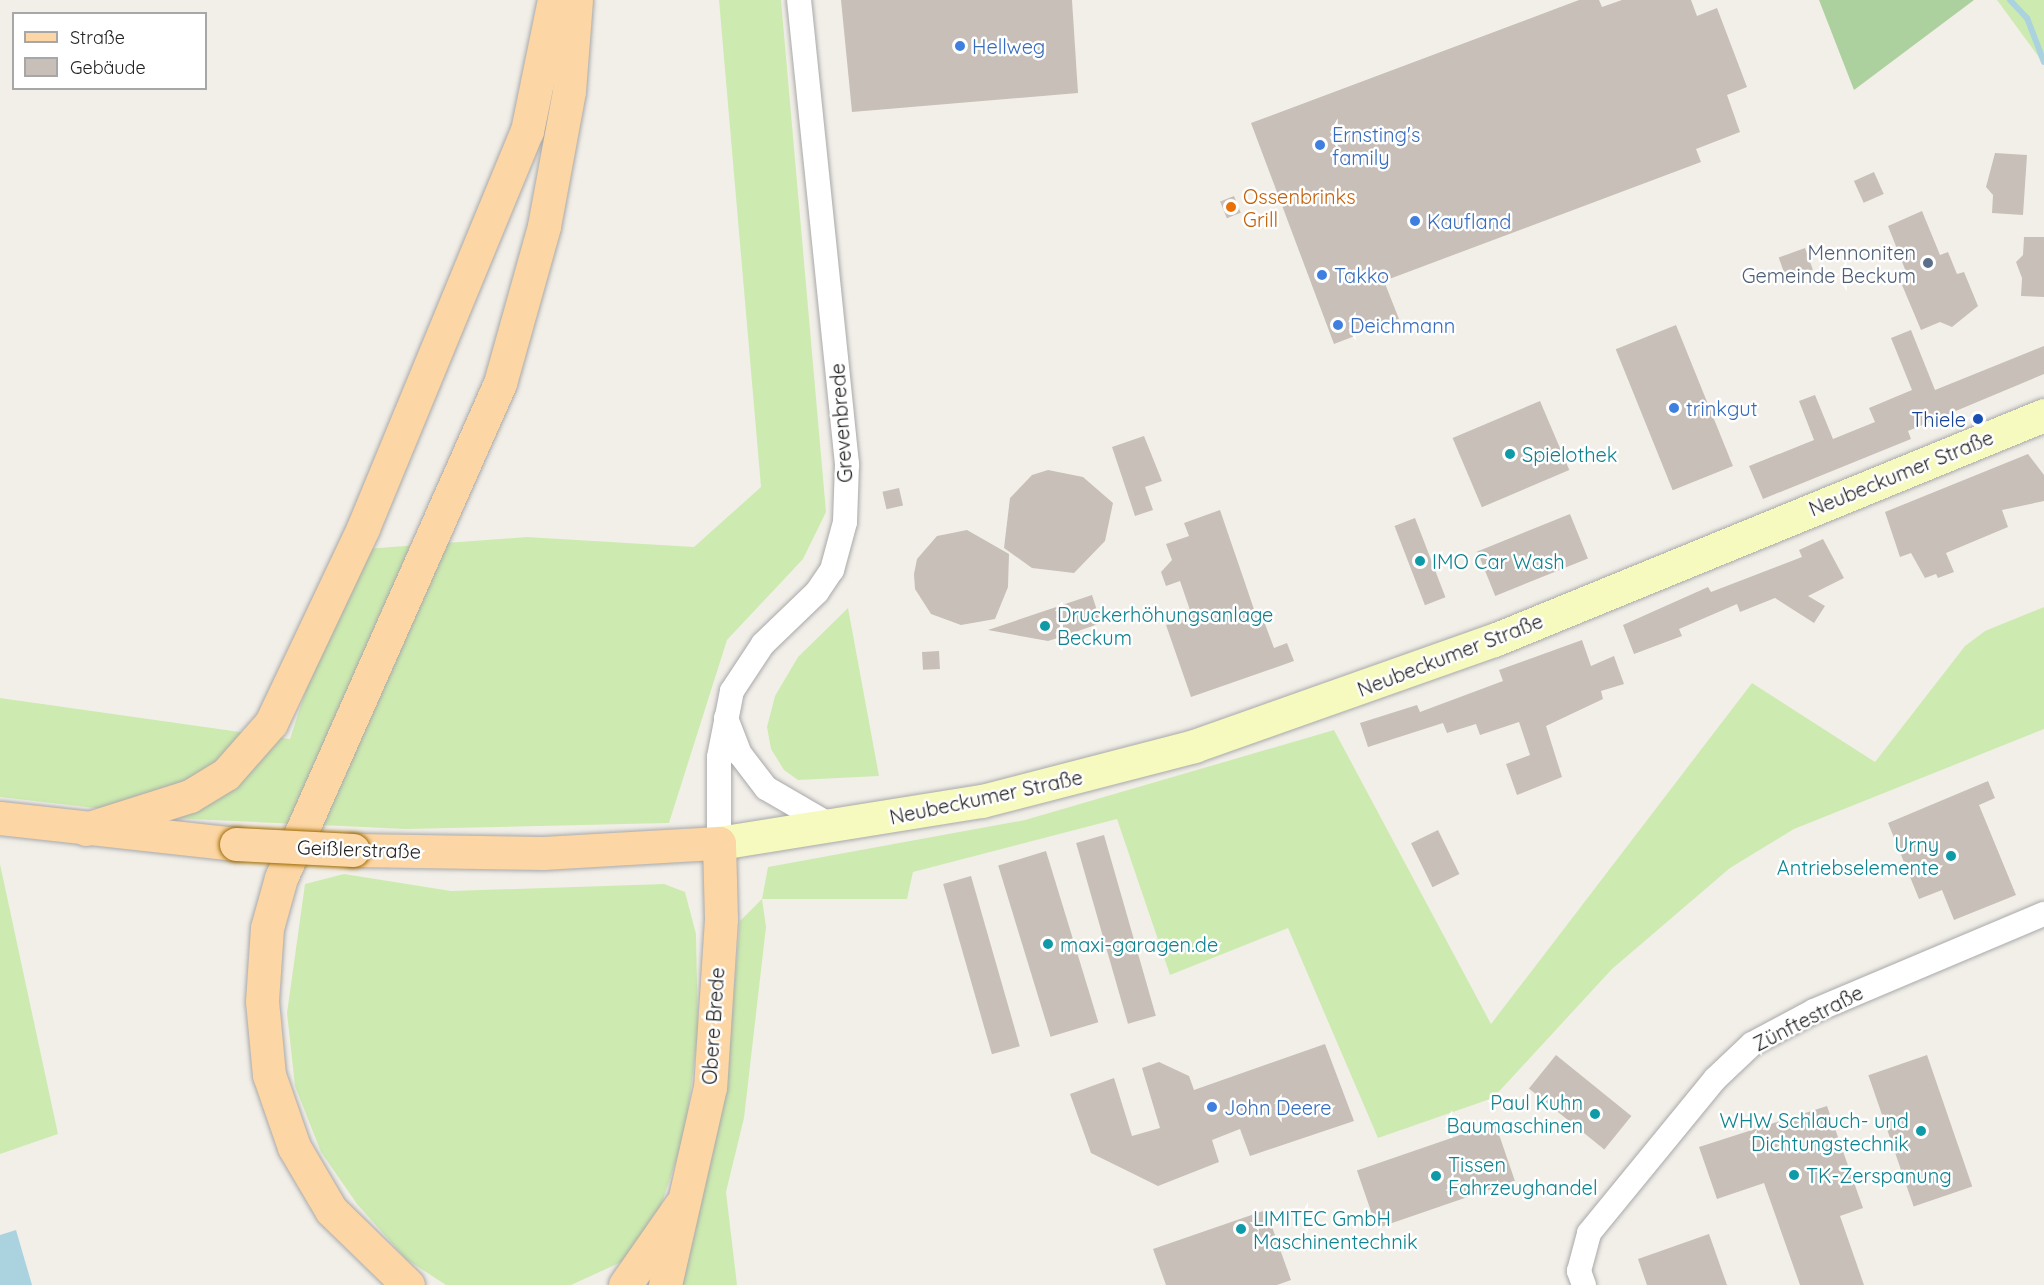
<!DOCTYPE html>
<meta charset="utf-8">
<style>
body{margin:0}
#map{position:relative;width:2044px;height:1285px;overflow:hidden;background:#f2efe9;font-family:Quicksand,sans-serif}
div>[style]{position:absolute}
.grass>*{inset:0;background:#cdebb0}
.forest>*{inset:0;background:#add19e}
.water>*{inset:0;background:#aad3df}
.stream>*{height:6px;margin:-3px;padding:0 3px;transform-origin:3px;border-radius:3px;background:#aad3df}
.building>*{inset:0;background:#c7bfb8;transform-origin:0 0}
.roads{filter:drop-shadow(0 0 2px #a9a9a9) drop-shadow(0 0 2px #a9a9a9)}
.street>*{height:24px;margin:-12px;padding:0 12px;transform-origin:12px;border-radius:12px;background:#fff}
.secondary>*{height:33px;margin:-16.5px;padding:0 16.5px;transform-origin:16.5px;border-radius:16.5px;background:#f7fabf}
.primary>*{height:33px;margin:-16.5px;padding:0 16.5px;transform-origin:16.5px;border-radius:16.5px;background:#fcd6a4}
.bridges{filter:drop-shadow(0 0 2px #a06b00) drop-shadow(0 0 2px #a06b00)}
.primary-bridge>*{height:33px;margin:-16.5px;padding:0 16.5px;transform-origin:16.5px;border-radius:16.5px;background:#fcd6a4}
.dots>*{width:16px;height:16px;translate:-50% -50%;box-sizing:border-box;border:3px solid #fff;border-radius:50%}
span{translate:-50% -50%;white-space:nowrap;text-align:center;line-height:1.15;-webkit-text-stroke:5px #fff;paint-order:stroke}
.shop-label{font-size:20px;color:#366cbe}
.left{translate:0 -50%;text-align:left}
.food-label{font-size:20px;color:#c56008}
.service-label{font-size:20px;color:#4e5e75}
.right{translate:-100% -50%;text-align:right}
.transit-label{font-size:20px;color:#164399}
.street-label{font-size:20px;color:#222}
.culture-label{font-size:20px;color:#0d838f}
.legend{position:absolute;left:12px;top:12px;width:195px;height:78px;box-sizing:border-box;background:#fff;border:2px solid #a7a7a7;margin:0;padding:8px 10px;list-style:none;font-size:18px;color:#222}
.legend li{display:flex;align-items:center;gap:12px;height:30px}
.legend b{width:30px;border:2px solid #a7a7a7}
</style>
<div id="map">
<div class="grass">
<i style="clip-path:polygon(719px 0,781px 0,826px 512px,803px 559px,727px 640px,669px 823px,406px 829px,190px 819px,0 797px,0 698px,290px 739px,351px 550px,527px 537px,694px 547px,761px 487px)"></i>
<i style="clip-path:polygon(1997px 0,2044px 0,2044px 64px)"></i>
<i style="clip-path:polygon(2044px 607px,2044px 729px,1794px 829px,1730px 868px,1612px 969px,1493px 1098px,1378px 1138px,1288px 928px,1170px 975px,1117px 819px,913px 872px,907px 899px,762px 899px,766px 927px,744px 1118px,726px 1192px,737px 1285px,677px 1285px,725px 1093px,740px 921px,762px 899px,768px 867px,1025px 820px,1334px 730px,1491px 1024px,1752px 683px,1875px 762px,1965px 646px,1985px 631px)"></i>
<i style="clip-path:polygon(848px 608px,879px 776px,798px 780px,784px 770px,771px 749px,767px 727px,775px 696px,798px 657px)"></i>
<i style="clip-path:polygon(0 864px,58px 1134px,0 1154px)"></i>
<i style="clip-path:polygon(344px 874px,451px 891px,664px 884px,685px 892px,696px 934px,698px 1032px,685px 1135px,659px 1211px,628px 1259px,571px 1285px,446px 1285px,406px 1259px,357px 1204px,321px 1152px,295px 1086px,287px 1013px,305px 884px)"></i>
</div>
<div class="forest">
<i style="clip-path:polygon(1819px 0,1974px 0,1854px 90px)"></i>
</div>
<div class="water">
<i style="clip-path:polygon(16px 1230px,32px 1285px,0 1285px,0 1235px)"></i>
</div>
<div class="stream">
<i style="left:2010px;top:0;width:25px;rotate:47deg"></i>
<i style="left:2027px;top:18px;width:47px;rotate:68.9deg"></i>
</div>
<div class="building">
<i style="clip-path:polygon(841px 0,1072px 0,1078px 93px,852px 112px)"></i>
<i style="clip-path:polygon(1579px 0,1599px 0,1602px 7px,1622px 0,1691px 0,1697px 16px,1717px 8px,1747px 87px,1727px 95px,1740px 132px,1696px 149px,1701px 162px,1384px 281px,1399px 319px,1334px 344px,1251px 123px)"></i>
<i style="clip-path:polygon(1995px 153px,2027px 155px,2023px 215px,1992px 213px,1993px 195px,1986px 187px)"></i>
<i style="left:1874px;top:172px;width:24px;height:22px;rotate:66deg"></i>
<i style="left:1234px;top:196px;width:18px;height:15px;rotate:68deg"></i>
<i style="clip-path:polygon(1922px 211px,1940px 255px,1948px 252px,1957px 274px,1964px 272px,1978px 306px,1952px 327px,1940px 322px,1921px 330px,1902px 285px,1910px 282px,1888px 226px)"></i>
<i style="clip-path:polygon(2024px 237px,2044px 237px,2044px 297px,2021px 296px,2022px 278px,2016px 262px,2023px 255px)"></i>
<i style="left:1805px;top:248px;width:23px;height:28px;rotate:70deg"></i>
<i style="left:1676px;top:325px;width:152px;height:65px;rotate:68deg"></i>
<i style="clip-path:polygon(1911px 330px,1935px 390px,2044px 346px,2044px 374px,1908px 431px,1911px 439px,1763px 499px,1749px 466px,1814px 440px,1799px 401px,1815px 395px,1833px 439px,1875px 422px,1869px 408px,1912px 390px,1891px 338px)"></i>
<i style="left:1540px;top:401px;width:75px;height:95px;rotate:67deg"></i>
<i style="clip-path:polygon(1144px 436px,1162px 481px,1145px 487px,1153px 510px,1135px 516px,1112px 447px)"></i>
<i style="clip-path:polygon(2028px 454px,2044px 475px,2044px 501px,2002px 510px,2008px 527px,1946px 553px,1954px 572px,1938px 578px,1936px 574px,1925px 578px,1911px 553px,1900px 557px,1885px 512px)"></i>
<i style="clip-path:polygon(1048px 470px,1083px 477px,1113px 503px,1105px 541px,1074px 573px,1032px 568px,1004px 548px,1010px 498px,1032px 475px)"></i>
<i style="left:899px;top:488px;width:18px;height:17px;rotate:77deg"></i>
<i style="clip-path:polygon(1220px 510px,1257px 618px,1262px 616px,1274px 648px,1287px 643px,1294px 661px,1191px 697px,1166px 625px,1192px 616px,1180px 581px,1166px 586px,1161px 572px,1172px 560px,1166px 544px,1189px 536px,1184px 523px)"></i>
<i style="left:1570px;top:514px;width:48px;height:100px;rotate:68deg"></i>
<i style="left:1415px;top:518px;width:85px;height:22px;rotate:69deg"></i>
<i style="clip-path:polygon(967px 530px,1009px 554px,1008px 587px,995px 619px,961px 625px,931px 614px,915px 589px,914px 574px,917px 559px,937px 536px)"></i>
<i style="clip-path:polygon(1823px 539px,1844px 578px,1808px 596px,1825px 606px,1814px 623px,1775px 598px,1740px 612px,1737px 604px,1679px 629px,1682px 636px,1634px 654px,1623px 625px,1708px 587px,1711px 592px,1802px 557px,1799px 550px)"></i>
<i style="clip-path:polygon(1092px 595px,1101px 623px,1064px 636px,1048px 641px,988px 630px)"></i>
<i style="clip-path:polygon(1582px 640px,1591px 666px,1614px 656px,1624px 684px,1601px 691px,1603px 699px,1546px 726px,1562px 777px,1517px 795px,1506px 764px,1530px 755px,1519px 722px,1480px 735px,1476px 724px,1447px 733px,1443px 723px,1368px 747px,1360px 723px,1417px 705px,1420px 712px,1503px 681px,1499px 670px)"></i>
<i style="left:939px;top:651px;width:18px;height:17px;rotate:87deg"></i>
<i style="clip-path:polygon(1988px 781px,1995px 798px,1979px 805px,2016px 895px,1954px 920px,1942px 890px,1919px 899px,1888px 823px)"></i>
<i style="left:1438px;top:830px;width:49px;height:30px;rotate:64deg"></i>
<i style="left:1104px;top:835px;width:188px;height:29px;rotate:74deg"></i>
<i style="left:1046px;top:851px;width:179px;height:50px;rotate:73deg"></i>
<i style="left:971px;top:876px;width:177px;height:29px;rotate:74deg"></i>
<i style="clip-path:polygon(1325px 1044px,1354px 1121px,1250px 1156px,1240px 1129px,1212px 1140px,1219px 1162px,1158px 1186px,1091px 1153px,1070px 1094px,1114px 1078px,1132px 1136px,1160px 1128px,1142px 1068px,1159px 1062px,1189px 1076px,1194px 1090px)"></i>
<i style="left:1556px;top:1055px;width:97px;height:43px;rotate:39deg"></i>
<i style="left:1927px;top:1055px;width:139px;height:62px;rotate:71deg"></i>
<i style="clip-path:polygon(1827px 1106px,1863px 1208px,1840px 1216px,1864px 1285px,1800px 1285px,1764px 1183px,1717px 1199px,1699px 1147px)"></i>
<i style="left:1495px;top:1123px;width:61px;height:146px;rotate:71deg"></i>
<i style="clip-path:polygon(1266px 1210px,1291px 1280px,1277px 1285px,1166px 1285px,1153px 1249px)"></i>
<i style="clip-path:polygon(1709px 1234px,1727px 1285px,1647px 1285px,1638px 1259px)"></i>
</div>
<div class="roads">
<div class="street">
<i style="left:726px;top:718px;width:39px;rotate:69deg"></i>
<i style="left:740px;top:754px;width:43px;rotate:52.6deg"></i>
<i style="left:766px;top:788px;width:80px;rotate:30.1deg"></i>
<i style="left:719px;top:843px;width:86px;rotate:-90deg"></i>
<i style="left:719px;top:757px;width:67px;rotate:-78.9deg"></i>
<i style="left:732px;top:691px;width:56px;rotate:-56.6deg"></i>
<i style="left:763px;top:644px;width:75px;rotate:-43.9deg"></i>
<i style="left:817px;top:592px;width:27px;rotate:-56deg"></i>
<i style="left:832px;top:570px;width:50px;rotate:-74.8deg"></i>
<i style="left:845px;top:522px;width:58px;rotate:-88deg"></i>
<i style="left:847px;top:464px;width:466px;rotate:-95.9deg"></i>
<i style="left:1584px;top:1285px;width:15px;rotate:-110deg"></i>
<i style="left:1579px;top:1271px;width:39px;rotate:-75deg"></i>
<i style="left:1589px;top:1233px;width:199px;rotate:-50.7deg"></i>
<i style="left:1715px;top:1079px;width:51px;rotate:-43.4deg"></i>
<i style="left:1752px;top:1044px;width:70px;rotate:-28deg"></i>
<i style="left:1814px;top:1011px;width:250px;rotate:-22.9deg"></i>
</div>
<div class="secondary">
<i style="left:719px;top:843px;width:266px;rotate:-9.1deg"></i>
<i style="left:982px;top:801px;width:219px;rotate:-14.5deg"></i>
<i style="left:1194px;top:746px;width:318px;rotate:-19.5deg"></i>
<i style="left:1494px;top:640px;width:594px;rotate:-22.25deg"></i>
</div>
<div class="primary">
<i style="left:0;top:818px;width:237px;rotate:6.3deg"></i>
<i style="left:86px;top:829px;width:109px;rotate:-17.6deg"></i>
<i style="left:190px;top:796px;width:42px;rotate:-31.4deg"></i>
<i style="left:226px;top:774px;width:68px;rotate:-48.6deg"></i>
<i style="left:271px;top:723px;width:216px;rotate:-64.7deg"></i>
<i style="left:363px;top:528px;width:430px;rotate:-67.6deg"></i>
<i style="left:527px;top:131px;width:134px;rotate:-78.4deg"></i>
<i style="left:353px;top:850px;width:190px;rotate:0.9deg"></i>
<i style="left:543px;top:853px;width:176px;rotate:-3.3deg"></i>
<i style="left:719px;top:843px;width:76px;rotate:88.5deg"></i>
<i style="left:721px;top:919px;width:168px;rotate:93.7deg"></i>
<i style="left:710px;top:1087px;width:203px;rotate:102.8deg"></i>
<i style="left:408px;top:1285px;width:107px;rotate:-135.8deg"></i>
<i style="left:331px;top:1210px;width:73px;rotate:-120.4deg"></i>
<i style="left:294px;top:1147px;width:76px;rotate:-109.1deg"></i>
<i style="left:269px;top:1075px;width:74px;rotate:-95.4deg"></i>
<i style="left:262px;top:1001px;width:73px;rotate:-86.1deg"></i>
<i style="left:267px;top:928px;width:52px;rotate:-74.4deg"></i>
<i style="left:281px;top:878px;width:541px;rotate:-66.13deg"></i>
<i style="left:500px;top:383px;width:163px;rotate:-74.3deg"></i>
<i style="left:544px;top:226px;width:137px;rotate:-79.5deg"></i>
<i style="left:569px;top:91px;width:91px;rotate:-85.6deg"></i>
<i style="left:625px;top:1285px;width:96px;rotate:-55.2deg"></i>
</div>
</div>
<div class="bridges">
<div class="primary-bridge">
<i style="left:236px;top:844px;width:117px;rotate:2.9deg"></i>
</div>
</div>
<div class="dots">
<i style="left:960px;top:46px;background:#3f7fe0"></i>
<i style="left:1320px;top:145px;background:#3f7fe0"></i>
<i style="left:1231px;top:207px;background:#e8710a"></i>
<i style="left:1415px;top:221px;background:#3f7fe0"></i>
<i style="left:1928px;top:263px;background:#5c6f8a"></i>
<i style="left:1322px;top:275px;background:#3f7fe0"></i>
<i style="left:1338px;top:325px;background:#3f7fe0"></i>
<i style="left:1674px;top:408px;background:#3f7fe0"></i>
<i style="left:1978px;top:419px;background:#1a4fb4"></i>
<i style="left:1510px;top:454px;background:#0f9aa8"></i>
<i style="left:1420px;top:561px;background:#0f9aa8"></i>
<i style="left:1045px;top:626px;background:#0f9aa8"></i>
<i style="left:1951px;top:856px;background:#0f9aa8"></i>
<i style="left:1048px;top:944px;background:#0f9aa8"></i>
<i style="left:1212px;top:1107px;background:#3f7fe0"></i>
<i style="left:1595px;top:1114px;background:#0f9aa8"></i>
<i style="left:1921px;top:1131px;background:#0f9aa8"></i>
<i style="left:1794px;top:1175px;background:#0f9aa8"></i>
<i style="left:1436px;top:1176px;background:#0f9aa8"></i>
<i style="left:1241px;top:1229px;background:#0f9aa8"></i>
</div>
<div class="shop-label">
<span class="left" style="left:972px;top:46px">Hellweg</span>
<span class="left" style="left:1332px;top:146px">Ernsting's<br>family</span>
<span class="left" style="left:1427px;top:221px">Kaufland</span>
<span class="left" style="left:1334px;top:275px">Takko</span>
<span class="left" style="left:1350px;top:325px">Deichmann</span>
<span class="left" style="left:1686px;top:408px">trinkgut</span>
<span class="left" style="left:1224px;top:1107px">John Deere</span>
</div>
<div class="food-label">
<span class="left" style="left:1243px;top:208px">Ossenbrinks<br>Grill</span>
</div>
<div class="service-label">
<span class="right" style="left:1916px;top:264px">Mennoniten<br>Gemeinde Beckum</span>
</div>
<div class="transit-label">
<span class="right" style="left:1966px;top:419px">Thiele</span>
</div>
<div class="street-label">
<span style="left:841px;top:423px;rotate:-94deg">Grevenbrede</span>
<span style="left:1901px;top:473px;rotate:-22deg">Neubeckumer Straße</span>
<span style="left:1450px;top:655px;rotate:-21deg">Neubeckumer Straße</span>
<span style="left:986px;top:797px;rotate:-12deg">Neubeckumer Straße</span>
<span style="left:359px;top:849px;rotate:2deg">Geißlerstraße</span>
<span style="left:1808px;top:1018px;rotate:-27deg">Zünftestraße</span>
<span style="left:713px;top:1026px;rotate:-86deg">Obere Brede</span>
</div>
<div class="culture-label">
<span class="left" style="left:1522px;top:454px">Spielothek</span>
<span class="left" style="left:1432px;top:561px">IMO Car Wash</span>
<span class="left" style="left:1057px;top:626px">Druckerhöhungsanlage<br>Beckum</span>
<span class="right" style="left:1939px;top:856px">Urny<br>Antriebselemente</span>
<span class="left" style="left:1060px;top:944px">maxi-garagen.de</span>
<span class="right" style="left:1583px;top:1114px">Paul Kuhn<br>Baumaschinen</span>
<span class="right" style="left:1909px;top:1132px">WHW Schlauch- und<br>Dichtungstechnik</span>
<span class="left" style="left:1448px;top:1176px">Tissen<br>Fahrzeughandel</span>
<span class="left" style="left:1806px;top:1175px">TK-Zerspanung</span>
<span class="left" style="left:1253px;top:1230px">LIMITEC GmbH<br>Maschinentechnik</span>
</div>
<ul class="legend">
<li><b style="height:8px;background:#fcd6a4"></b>Straße</li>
<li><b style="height:16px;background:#c7bfb8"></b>Gebäude</li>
</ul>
</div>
